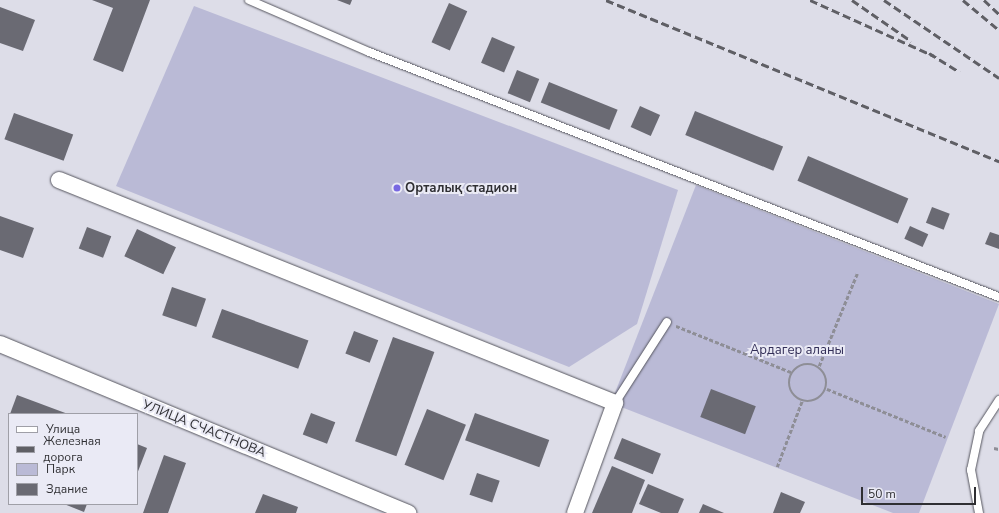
<!DOCTYPE html>
<meta charset="utf-8">
<style>
body{margin:0}
#map{position:relative;width:999px;height:513px;overflow:hidden;background:#dddde8;font-family:"Nunito Sans",sans-serif}
div>[style]{position:absolute}
.green>*{inset:0;background:#babad6}
.building>*{inset:0;background:#6a6a73;transform-origin:0 0}
.path>*{height:2.5px;margin-top:-1.25px;transform-origin:0;background:repeating-linear-gradient(90deg,#8e8e96 0 4px,transparent 0 6px)}
.path>.ring{margin:-1.25px;padding:0;box-sizing:content-box;background:none;border:2.5px solid #8e8e96;border-radius:50%}
.roads{filter:drop-shadow(0 0 1px #55555e) drop-shadow(0 0 1px #55555e)}
.service>*{height:8px;margin:-4px;padding:0 4px;transform-origin:4px;border-radius:4px;background:#fff}
.minor>*{height:16px;margin:-8px;padding:0 8px;transform-origin:8px;border-radius:8px;background:#fff}
.rail>*{height:3px;margin-top:-1.5px;transform-origin:0;background:repeating-linear-gradient(90deg,#5f5f65 0 8px,transparent 0 12px)}
.dots>*{width:11px;height:11px;translate:-50% -50%;box-sizing:border-box;border:2px solid #eaeaf5;border-radius:50%}
span{translate:-50% -50%;white-space:nowrap;text-align:center;line-height:1.15;-webkit-text-stroke:4px #eaeaf5;paint-order:stroke}
.poi-label{font-size:13px;color:#2f2f33;font-weight:700}
.left{translate:0 -50%;text-align:left}
.park-label{font-size:13px;color:#322e57}
.street-label{font-size:13px;color:#2f2f33}
.legend{position:absolute;left:8px;top:413px;width:130px;height:92px;box-sizing:border-box;background:#eaeaf5;border:1px solid #9f9fa7;margin:0;padding:5px 7px;list-style:none;font-size:12px;color:#2f2f33}
.legend li{display:flex;align-items:center;gap:8px;height:20px}
.legend b{width:20px;border:1px solid #9f9fa7}
.scale{position:absolute;left:861px;top:487px;width:115px;height:18px;box-sizing:border-box;border:2px solid #2f2f33;border-top:0;padding-left:5px;font-size:12px;line-height:14px;white-space:nowrap;color:#2f2f33;-webkit-text-stroke:3px #eaeaf5;paint-order:stroke}
</style>
<div id="map">
<div class="green">
<i style="clip-path:polygon(194px 6px,678px 190px,637px 324px,569px 367px,116px 186px)"></i>
<i style="clip-path:polygon(696px 185px,999px 304px,919px 513px,893px 513px,611px 403px)"></i>
</div>
<div class="building">
<i style="clip-path:polygon(92px 0,150px 0,123px 72px,93px 60px,113px 8px)"></i>
<i style="clip-path:polygon(337px 0,352px 0,350px 5px)"></i>
<i style="left:449px;top:3px;width:20px;height:43px;rotate:24deg"></i>
<i style="clip-path:polygon(0 7px,35px 20px,23px 51px,0 43px)"></i>
<i style="left:492px;top:37px;width:25px;height:28px;rotate:23deg"></i>
<i style="left:517px;top:70px;width:24px;height:25px;rotate:22deg"></i>
<i style="left:549px;top:82px;width:74px;height:22px;rotate:22deg"></i>
<i style="left:640px;top:106px;width:22px;height:23px;rotate:24deg"></i>
<i style="left:695px;top:111px;width:95px;height:26px;rotate:22deg"></i>
<i style="left:14px;top:113px;width:63px;height:28px;rotate:20deg"></i>
<i style="left:808px;top:156px;width:109px;height:27px;rotate:23deg"></i>
<i style="left:932px;top:207px;width:19px;height:17px;rotate:21deg"></i>
<i style="clip-path:polygon(0 216px,34px 228px,23px 258px,0 250px)"></i>
<i style="left:910px;top:226px;width:20px;height:14px;rotate:24deg"></i>
<i style="left:87px;top:227px;width:26px;height:23px;rotate:21deg"></i>
<i style="left:137px;top:229px;width:43px;height:30px;rotate:25deg"></i>
<i style="clip-path:polygon(990px 232px,999px 235px,999px 249px,985px 244px)"></i>
<i style="left:172px;top:287px;width:36px;height:30px;rotate:19deg"></i>
<i style="left:222px;top:309px;width:92px;height:30px;rotate:20deg"></i>
<i style="left:354px;top:331px;width:26px;height:24px;rotate:21deg"></i>
<i style="left:393px;top:337px;width:44px;height:111px;rotate:20deg"></i>
<i style="left:711px;top:389px;width:48px;height:30px;rotate:21deg"></i>
<i style="clip-path:polygon(17px 395px,68px 414px,10px 414px)"></i>
<i style="left:427px;top:409px;width:42px;height:60px;rotate:22deg"></i>
<i style="left:311px;top:413px;width:26px;height:23px;rotate:21deg"></i>
<i style="left:475px;top:413px;width:79px;height:29px;rotate:20deg"></i>
<i style="left:622px;top:438px;width:42px;height:22px;rotate:22deg"></i>
<i style="clip-path:polygon(137px 444px,147px 448px,137px 474px)"></i>
<i style="clip-path:polygon(164px 455px,186px 463px,168px 513px,143px 513px)"></i>
<i style="clip-path:polygon(612px 466px,645px 480px,632px 513px,592px 513px)"></i>
<i style="left:477px;top:473px;width:24px;height:23px;rotate:19deg"></i>
<i style="clip-path:polygon(648px 484px,684px 499px,678px 513px,661px 513px,639px 504px)"></i>
<i style="clip-path:polygon(781px 492px,805px 502px,800px 513px,773px 513px)"></i>
<i style="clip-path:polygon(263px 494px,298px 507px,296px 513px,255px 513px)"></i>
<i style="clip-path:polygon(64px 504px,87px 504px,84px 512px)"></i>
<i style="clip-path:polygon(703px 504px,724px 513px,699px 513px)"></i>
</div>
<div class="path">
<i style="left:676px;top:326px;width:124px;rotate:21.8deg"></i>
<i class="ring" style="left:789px;top:364px;width:35.5px;height:35.5px"></i>
<i style="left:819px;top:366px;width:100px;rotate:-67.6deg"></i>
<i style="left:827px;top:389px;width:128px;rotate:22deg"></i>
<i style="left:994px;top:448px;width:5px;rotate:11deg"></i>
<i style="left:777px;top:467px;width:71px;rotate:-69.3deg"></i>
</div>
<div class="roads">
<div class="service">
<i style="left:249px;top:0;width:131px;rotate:23.4deg"></i>
<i style="left:369px;top:52px;width:676px;rotate:21.25deg"></i>
<i style="left:615px;top:403px;width:96px;rotate:-57.3deg"></i>
<i style="left:979px;top:513px;width:44px;rotate:-100.5deg"></i>
<i style="left:971px;top:470px;width:40px;rotate:-78deg"></i>
<i style="left:979px;top:431px;width:37px;rotate:-57deg"></i>
</div>
<div class="minor">
<i style="left:59px;top:180px;width:599px;rotate:21.85deg"></i>
<i style="left:615px;top:403px;width:117px;rotate:110deg"></i>
<i style="left:0;top:344px;width:442px;rotate:22.5deg"></i>
</div>
</div>
<div class="rail">
<i style="left:606px;top:0;width:425px;rotate:22.3deg"></i>
<i style="left:810px;top:0;width:136px;rotate:24.3deg"></i>
<i style="left:852px;top:0;width:72px;rotate:34.8deg"></i>
<i style="left:884px;top:0;width:139px;rotate:34.1deg"></i>
<i style="left:963px;top:0;width:47px;rotate:39.8deg"></i>
<i style="left:984px;top:0;width:21px;rotate:43deg"></i>
<i style="left:929px;top:53px;width:36px;rotate:32deg"></i>
</div>
<div class="dots">
<i style="left:397px;top:188px;background:#7867e2"></i>
</div>
<div class="poi-label">
<span class="left" style="left:405px;top:188px">Орталық стадион</span>
</div>
<div class="park-label">
<span style="left:797px;top:350px">Ардагер аланы</span>
</div>
<div class="street-label">
<span style="left:204px;top:429px;rotate:22deg">УЛИЦА СЧАСТНОВА</span>
</div>
<ul class="legend">
<li><b style="height:5px;background:#fff"></b>Улица</li>
<li><b style="height:5px;background:#5f5f65"></b>Железная дорога</li>
<li><b style="height:11px;background:#babad6"></b>Парк</li>
<li><b style="height:11px;background:#6a6a73"></b>Здание</li>
</ul>
<div class="scale">50 m</div>
</div>
